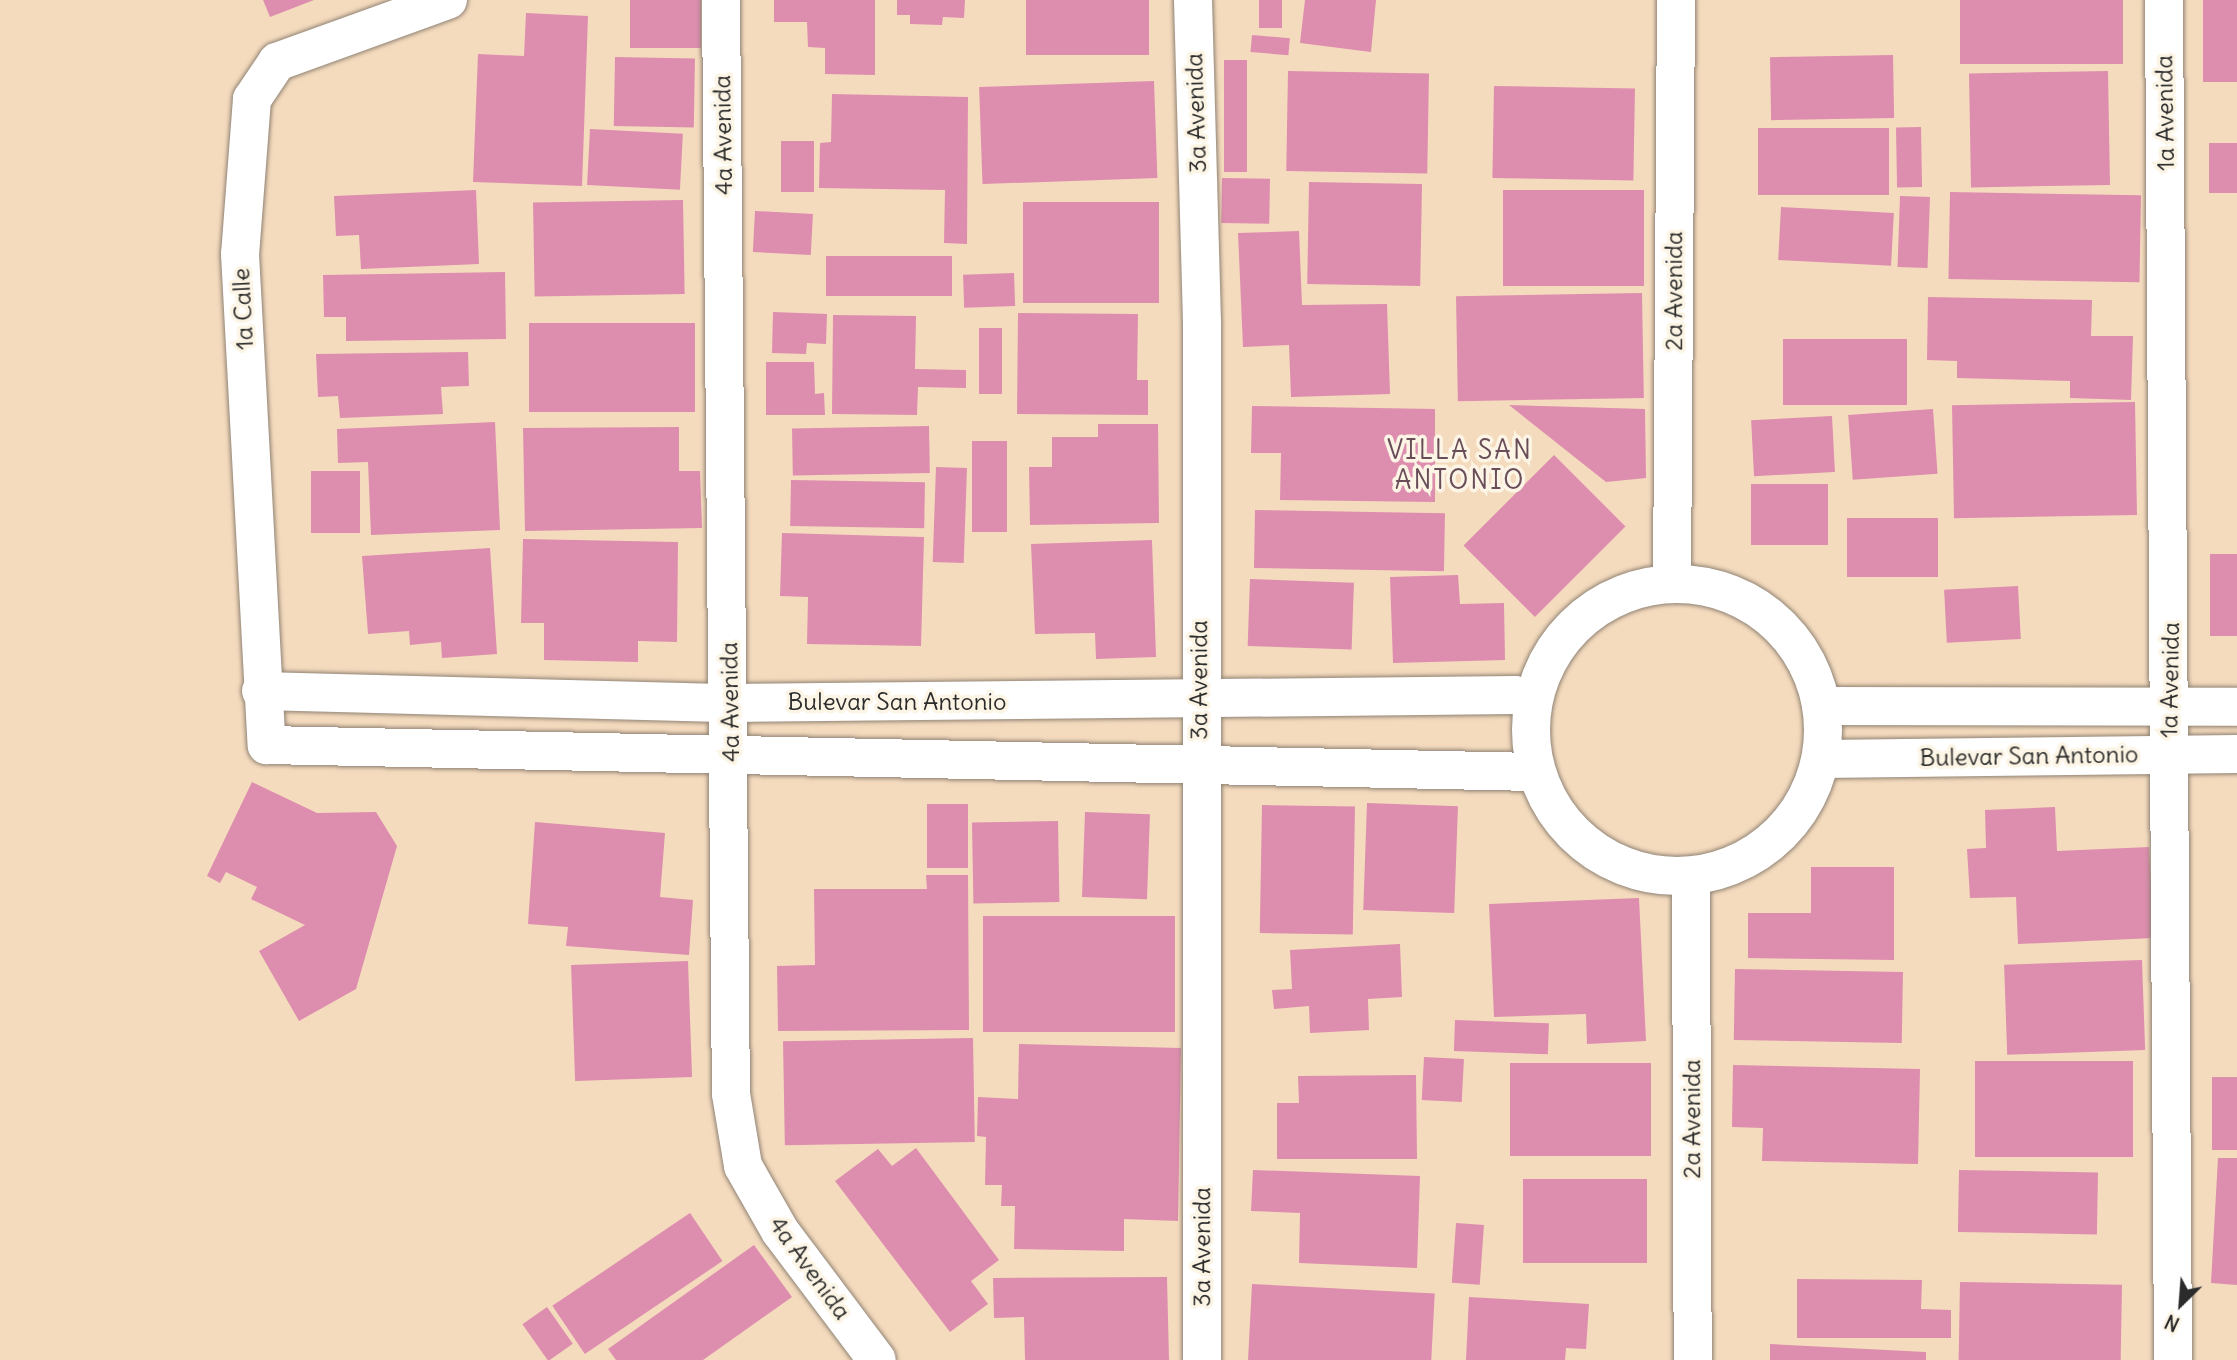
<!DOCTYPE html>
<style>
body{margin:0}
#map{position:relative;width:2237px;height:1360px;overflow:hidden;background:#f5dbbe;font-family:Delius,sans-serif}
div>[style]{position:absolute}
.building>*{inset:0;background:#dd8dae;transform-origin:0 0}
.roads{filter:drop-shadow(0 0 2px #908374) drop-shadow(0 0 2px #908374)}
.minor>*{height:38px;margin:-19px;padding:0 19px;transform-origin:19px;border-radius:19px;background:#fff}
.minor>.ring{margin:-19px;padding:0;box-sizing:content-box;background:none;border:38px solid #fff;border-radius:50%}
span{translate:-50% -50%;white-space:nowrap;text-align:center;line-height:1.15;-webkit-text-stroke:7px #fcf5e5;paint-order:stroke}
.street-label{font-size:24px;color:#2b2b2b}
.neighbourhood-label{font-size:26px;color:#694d59;letter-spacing:2px}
.north{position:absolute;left:2146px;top:1269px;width:70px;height:70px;-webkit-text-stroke:5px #fcf5e5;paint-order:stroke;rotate:205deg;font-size:19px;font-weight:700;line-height:28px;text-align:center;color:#2b2b2b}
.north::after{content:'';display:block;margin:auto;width:24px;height:32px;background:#2b2b2b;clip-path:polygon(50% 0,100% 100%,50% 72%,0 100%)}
</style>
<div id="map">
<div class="building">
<i style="clip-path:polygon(263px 0,314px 0,270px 17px)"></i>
<i style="left:630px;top:0;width:71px;height:48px"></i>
<i style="clip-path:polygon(774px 0,875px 0,875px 75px,825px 74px,825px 48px,808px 47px,807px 22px,774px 22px)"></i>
<i style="clip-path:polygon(897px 0,965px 0,964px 18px,943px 17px,942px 25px,910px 24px,910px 15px,897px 15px)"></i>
<i style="left:1026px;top:0;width:123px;height:55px"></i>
<i style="left:1259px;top:0;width:23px;height:28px"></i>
<i style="clip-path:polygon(1305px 0,1376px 0,1371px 52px,1300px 43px)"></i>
<i style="left:1960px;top:0;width:163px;height:64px"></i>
<i style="left:2203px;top:0;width:34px;height:82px"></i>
<i style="clip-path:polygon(526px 13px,588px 16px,582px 186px,473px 182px,478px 54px,524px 56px)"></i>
<i style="left:1252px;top:35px;width:38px;height:17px;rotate:5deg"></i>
<i style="left:1893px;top:55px;width:63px;height:123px;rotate:89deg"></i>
<i style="left:615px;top:57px;width:80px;height:69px;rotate:1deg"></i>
<i style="left:1224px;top:60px;width:23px;height:112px"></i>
<i style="left:1288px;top:71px;width:141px;height:100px;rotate:1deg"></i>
<i style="left:2108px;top:71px;width:114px;height:139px;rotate:89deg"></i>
<i style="left:1154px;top:81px;width:97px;height:175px;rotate:88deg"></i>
<i style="left:1494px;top:86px;width:141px;height:92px;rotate:1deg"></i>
<i style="clip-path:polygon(832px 94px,968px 97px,967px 244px,944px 243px,945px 190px,819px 188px,820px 143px,831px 142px)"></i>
<i style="left:1921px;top:127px;width:60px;height:25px;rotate:89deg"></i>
<i style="left:1758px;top:128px;width:131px;height:67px"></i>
<i style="left:590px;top:129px;width:93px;height:56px;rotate:3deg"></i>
<i style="left:814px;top:141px;width:51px;height:33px;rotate:90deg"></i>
<i style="left:2209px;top:143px;width:28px;height:50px"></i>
<i style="left:1222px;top:178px;width:48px;height:45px;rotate:1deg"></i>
<i style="left:1309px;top:182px;width:113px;height:102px;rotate:1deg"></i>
<i style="clip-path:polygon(476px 190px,479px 264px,361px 269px,359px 235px,336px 236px,334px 196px)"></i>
<i style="left:1503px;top:190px;width:141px;height:96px"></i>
<i style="left:1950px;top:192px;width:191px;height:87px;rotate:1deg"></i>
<i style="left:1900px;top:196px;width:30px;height:71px;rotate:2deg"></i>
<i style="left:683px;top:200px;width:94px;height:150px;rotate:89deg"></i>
<i style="left:1023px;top:202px;width:136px;height:101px"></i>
<i style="left:1781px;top:207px;width:113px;height:53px;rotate:3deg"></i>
<i style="left:755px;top:211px;width:58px;height:41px;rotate:3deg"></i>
<i style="clip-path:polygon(1299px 231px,1302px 305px,1387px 304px,1390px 394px,1291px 397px,1289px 345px,1243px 347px,1238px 233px)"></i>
<i style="left:826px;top:256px;width:126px;height:40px"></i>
<i style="clip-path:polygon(505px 272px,506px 339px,346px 341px,346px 317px,324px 317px,323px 275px)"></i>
<i style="left:1014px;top:273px;width:33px;height:51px;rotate:88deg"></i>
<i style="left:1642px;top:293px;width:105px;height:186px;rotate:89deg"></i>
<i style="clip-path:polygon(1928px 297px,2092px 300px,2091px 336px,2133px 336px,2131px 400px,2070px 398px,2070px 381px,1957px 378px,1957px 361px,1927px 360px)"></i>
<i style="clip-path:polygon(773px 312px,827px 314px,826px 344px,807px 343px,806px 354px,772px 353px)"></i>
<i style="clip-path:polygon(1018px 313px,1138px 314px,1137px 380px,1148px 380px,1148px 415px,1017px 414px)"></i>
<i style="clip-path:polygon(833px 315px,916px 316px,915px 369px,966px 370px,966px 388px,918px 387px,917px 415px,832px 414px)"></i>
<i style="left:529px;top:323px;width:166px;height:89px"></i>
<i style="left:979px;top:328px;width:23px;height:66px"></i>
<i style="left:1907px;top:339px;width:66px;height:124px;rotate:90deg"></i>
<i style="clip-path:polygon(468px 352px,469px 386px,441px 387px,443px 414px,340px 418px,338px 396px,318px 397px,316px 354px)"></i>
<i style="clip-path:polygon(766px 362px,814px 362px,815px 394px,824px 393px,825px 415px,766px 415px)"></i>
<i style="left:2135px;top:402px;width:113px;height:183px;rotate:89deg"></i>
<i style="clip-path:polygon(1509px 405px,1645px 409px,1646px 478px,1606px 482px)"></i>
<i style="clip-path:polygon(1252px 406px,1435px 409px,1435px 502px,1280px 500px,1281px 453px,1251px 453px)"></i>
<i style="left:1933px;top:409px;width:65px;height:85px;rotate:86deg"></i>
<i style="left:1832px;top:416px;width:56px;height:81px;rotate:87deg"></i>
<i style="clip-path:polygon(495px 422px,500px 530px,371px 535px,368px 462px,338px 463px,337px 429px)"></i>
<i style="clip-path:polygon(1098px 424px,1158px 424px,1159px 523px,1030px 525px,1029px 467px,1052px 467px,1052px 437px,1098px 437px)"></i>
<i style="left:929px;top:426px;width:47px;height:137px;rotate:89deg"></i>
<i style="clip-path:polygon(679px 427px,679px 471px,700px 471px,702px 528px,525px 531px,523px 428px)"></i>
<i style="left:972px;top:441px;width:35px;height:91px"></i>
<i style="left:1554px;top:455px;width:101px;height:128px;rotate:45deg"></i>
<i style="left:936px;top:467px;width:31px;height:95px;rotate:2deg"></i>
<i style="left:311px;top:471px;width:49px;height:62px"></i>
<i style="left:791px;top:480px;width:134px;height:46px;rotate:1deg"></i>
<i style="left:1751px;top:484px;width:77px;height:61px"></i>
<i style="left:1255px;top:510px;width:190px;height:58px;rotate:1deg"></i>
<i style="left:1847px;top:518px;width:91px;height:59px"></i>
<i style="clip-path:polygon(782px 533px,924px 537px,921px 646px,807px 644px,808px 597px,780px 596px)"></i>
<i style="clip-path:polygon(523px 539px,678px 542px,677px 642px,638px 641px,638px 662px,544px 660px,544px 623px,521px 623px)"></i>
<i style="clip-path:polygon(1152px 540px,1156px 657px,1096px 659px,1095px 633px,1035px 634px,1031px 544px)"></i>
<i style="clip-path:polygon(490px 548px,497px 654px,442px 658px,441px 642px,410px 645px,409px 631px,368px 634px,362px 556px)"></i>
<i style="left:2210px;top:554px;width:27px;height:82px"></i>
<i style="clip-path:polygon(1458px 575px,1460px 604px,1504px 603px,1505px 660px,1393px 663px,1390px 577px)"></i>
<i style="left:1250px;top:579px;width:104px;height:67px;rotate:2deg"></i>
<i style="left:2018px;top:586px;width:53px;height:74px;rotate:87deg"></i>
<i style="clip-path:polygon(252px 782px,317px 813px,376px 812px,397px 846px,356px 989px,299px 1021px,259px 951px,305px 925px,251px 899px,257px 887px,226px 872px,220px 883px,207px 876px)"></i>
<i style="left:1367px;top:803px;width:91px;height:107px;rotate:2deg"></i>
<i style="left:927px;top:804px;width:41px;height:64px"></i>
<i style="left:1262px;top:805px;width:93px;height:128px;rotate:1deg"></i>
<i style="clip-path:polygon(2055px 807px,2057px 851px,2149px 847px,2154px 938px,2018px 944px,2016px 897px,1970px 898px,1967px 849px,1986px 848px,1985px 810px)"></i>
<i style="left:1085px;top:812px;width:65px;height:85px;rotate:2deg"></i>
<i style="left:1058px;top:821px;width:81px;height:86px;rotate:89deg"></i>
<i style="clip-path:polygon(535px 822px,665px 833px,660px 897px,693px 900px,689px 955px,566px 946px,568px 927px,528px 924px)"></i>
<i style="clip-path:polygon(1811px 867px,1894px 867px,1894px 960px,1748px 958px,1748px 913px,1811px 913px)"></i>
<i style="clip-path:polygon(926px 875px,968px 875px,969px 1030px,778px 1031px,777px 966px,815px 965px,814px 889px,927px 889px)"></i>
<i style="clip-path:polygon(1639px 898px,1646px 1041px,1587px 1044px,1586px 1014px,1494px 1017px,1489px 904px)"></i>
<i style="left:1175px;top:916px;width:116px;height:192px;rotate:90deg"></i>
<i style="clip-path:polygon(1400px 944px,1402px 997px,1368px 999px,1369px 1030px,1310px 1033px,1309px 1006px,1274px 1009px,1272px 990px,1292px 989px,1290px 950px)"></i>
<i style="left:2142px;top:960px;width:90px;height:138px;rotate:88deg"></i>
<i style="left:688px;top:961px;width:116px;height:117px;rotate:88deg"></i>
<i style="left:1735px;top:969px;width:168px;height:71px;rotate:1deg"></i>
<i style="left:1455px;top:1020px;width:94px;height:31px;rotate:2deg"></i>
<i style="left:973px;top:1038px;width:104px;height:190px;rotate:89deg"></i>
<i style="clip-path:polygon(1019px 1044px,1181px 1048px,1178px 1221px,1124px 1219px,1124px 1251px,1014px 1249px,1015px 1206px,1001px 1206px,1002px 1185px,985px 1185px,986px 1137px,977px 1136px,978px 1097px,1018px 1099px)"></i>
<i style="left:1424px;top:1057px;width:40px;height:43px;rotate:3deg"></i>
<i style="left:1975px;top:1061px;width:158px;height:96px"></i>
<i style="left:1651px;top:1063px;width:93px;height:141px;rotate:90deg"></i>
<i style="clip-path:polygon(1733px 1065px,1920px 1069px,1918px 1164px,1762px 1161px,1763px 1128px,1732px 1127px)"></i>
<i style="clip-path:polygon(1416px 1075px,1417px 1159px,1277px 1159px,1277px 1103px,1299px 1103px,1298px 1076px)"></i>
<i style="left:2212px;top:1077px;width:25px;height:73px"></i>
<i style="clip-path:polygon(916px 1148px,999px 1260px,971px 1281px,988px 1304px,950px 1332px,835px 1181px,878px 1149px,892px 1166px)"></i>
<i style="clip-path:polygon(2218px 1158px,2237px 1158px,2237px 1285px,2211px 1283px)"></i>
<i style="clip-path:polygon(1253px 1170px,1420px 1176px,1417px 1268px,1299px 1263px,1300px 1213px,1251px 1211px)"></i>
<i style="left:1959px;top:1170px;width:139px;height:62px;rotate:1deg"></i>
<i style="left:1523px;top:1179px;width:124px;height:84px"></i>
<i style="left:690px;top:1213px;width:58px;height:166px;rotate:56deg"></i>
<i style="left:1456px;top:1223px;width:28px;height:60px;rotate:4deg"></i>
<i style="clip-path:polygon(754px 1245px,792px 1297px,703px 1360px,616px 1360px,608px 1349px)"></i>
<i style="clip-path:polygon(1167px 1277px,1169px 1360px,1025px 1360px,1024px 1317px,994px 1318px,993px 1278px)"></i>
<i style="clip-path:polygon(1797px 1279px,1922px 1280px,1921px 1309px,1951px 1310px,1951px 1338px,1797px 1338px)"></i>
<i style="left:1960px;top:1282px;width:162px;height:78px;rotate:1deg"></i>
<i style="left:1252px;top:1284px;width:183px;height:76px;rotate:3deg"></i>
<i style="clip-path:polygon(1469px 1297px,1589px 1304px,1586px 1349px,1566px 1348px,1565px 1360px,1466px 1360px)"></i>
<i style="left:547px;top:1307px;width:45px;height:30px;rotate:55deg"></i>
<i style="clip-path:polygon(1770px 1344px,1926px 1352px,1926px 1360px,1770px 1360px)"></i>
</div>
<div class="roads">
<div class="minor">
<i style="left:448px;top:0;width:182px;rotate:160.1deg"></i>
<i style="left:277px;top:62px;width:45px;rotate:124deg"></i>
<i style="left:252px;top:99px;width:155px;rotate:94.4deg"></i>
<i style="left:240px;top:254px;width:492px;rotate:86.9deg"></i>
<i style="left:267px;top:745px;width:1268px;rotate:1.22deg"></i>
<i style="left:721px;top:0;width:1094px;rotate:89.48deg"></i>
<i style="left:731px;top:1094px;width:73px;rotate:80.5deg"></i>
<i style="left:743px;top:1166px;width:75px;rotate:60.4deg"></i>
<i style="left:780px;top:1231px;width:161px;rotate:53.1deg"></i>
<i style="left:1193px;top:0;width:324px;rotate:88.4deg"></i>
<i style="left:1202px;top:324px;width:1036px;rotate:90deg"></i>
<i style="left:2164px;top:0;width:1360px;rotate:89.62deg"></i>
<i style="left:1672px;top:583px;width:583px;rotate:-89.61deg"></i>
<i class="ring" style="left:1531px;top:584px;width:254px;height:254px"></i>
<i style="left:261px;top:691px;width:470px;rotate:1.5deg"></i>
<i style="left:731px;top:703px;width:784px;rotate:-0.58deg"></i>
<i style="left:1515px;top:695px;width:18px;rotate:16deg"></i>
<i style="left:1822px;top:706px;width:415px;rotate:0.1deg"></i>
<i style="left:1822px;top:759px;width:415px;rotate:-0.7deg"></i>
<i style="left:1691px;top:877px;width:483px;rotate:89.8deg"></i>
</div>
</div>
<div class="street-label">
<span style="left:1196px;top:113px;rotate:-92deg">3a Avenida</span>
<span style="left:2165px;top:113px;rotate:-91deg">1a Avenida</span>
<span style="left:723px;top:135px;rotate:-91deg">4a Avenida</span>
<span style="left:1674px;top:291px;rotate:-90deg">2a Avenida</span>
<span style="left:243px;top:309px;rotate:-93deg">1a Calle</span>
<span style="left:1199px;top:680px;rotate:-90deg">3a Avenida</span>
<span style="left:2170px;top:680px;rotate:-89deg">1a Avenida</span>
<span style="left:730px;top:702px;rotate:-91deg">4a Avenida</span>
<span style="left:897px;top:702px">Bulevar San Antonio</span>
<span style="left:2029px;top:756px;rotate:-1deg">Bulevar San Antonio</span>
<span style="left:1692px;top:1119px;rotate:-90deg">2a Avenida</span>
<span style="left:1202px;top:1247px;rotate:-90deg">3a Avenida</span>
<span style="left:810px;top:1268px;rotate:54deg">4a Avenida</span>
</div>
<div class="neighbourhood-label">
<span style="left:1460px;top:465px">VILLA SAN<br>ANTONIO</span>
</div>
<div class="north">N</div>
</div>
